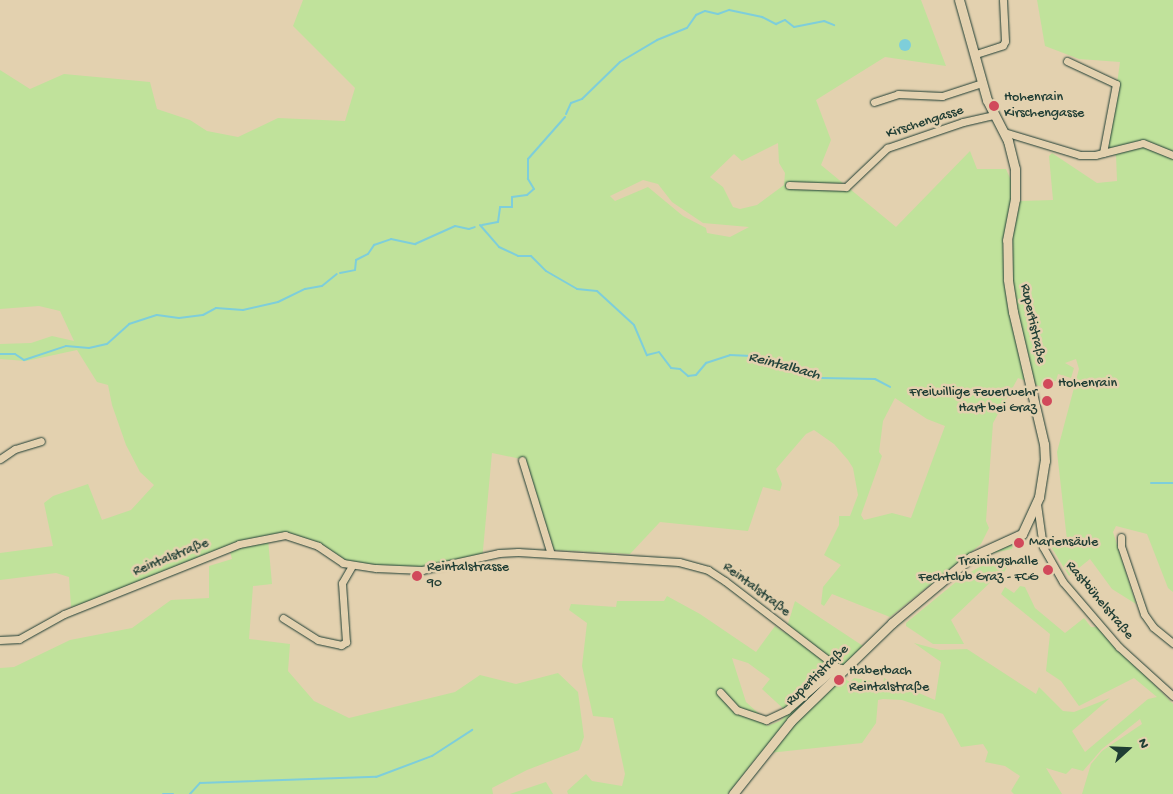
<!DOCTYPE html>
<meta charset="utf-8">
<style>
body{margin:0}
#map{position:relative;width:1173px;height:794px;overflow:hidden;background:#e3d1af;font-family:"Gochi Hand",sans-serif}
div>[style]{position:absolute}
.green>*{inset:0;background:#c0e29b}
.water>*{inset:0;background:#7eceda}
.round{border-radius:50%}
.stream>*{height:2px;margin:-1px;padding:0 1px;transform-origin:1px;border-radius:1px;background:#7eceda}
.roads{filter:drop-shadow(0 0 1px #1f3d34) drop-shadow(0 0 1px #1f3d34)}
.street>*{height:7px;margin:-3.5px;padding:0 3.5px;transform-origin:3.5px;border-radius:3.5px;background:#e3d1af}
.secondary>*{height:9px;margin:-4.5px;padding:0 4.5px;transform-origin:4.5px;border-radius:4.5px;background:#e3d1af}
.dots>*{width:14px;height:14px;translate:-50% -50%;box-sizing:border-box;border:2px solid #e3d1af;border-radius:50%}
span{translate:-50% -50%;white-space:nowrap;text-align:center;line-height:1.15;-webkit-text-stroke:5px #e3d1af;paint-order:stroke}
.poi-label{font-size:14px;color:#1f3d34}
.left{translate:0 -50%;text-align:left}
.right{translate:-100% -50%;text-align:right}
.street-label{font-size:14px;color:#1f3d34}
.water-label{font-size:15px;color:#24443c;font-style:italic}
.north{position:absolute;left:1103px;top:724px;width:50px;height:50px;-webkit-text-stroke:4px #e3d1af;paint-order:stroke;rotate:70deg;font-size:14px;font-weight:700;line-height:20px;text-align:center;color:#1f3d34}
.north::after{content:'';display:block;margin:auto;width:18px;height:22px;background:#1f3d34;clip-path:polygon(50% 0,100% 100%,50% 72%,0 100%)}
</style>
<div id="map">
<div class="green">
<i style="clip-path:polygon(evenodd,303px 0,921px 0,946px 66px,885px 57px,816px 100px,831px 140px,821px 165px,896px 227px,970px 151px,977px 169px,1006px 169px,1020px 201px,1053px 200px,1049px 156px,1052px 153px,1097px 183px,1117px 181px,1116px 155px,1107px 155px,1120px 62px,1079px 59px,1045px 46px,1037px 0,1173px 0,1173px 592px,1168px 588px,1147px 534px,1116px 526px,1113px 532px,1136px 604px,1112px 589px,1090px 559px,1069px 576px,1050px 545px,1067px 540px,1057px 452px,1079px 369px,1076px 359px,1065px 363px,1074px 368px,1071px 378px,1058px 374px,1056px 381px,1042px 382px,1042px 387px,1018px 378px,993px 423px,986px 521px,989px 528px,981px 544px,890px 617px,832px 594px,824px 606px,821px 604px,823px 587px,841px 565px,824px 555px,839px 525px,839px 516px,850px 516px,858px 495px,853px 468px,848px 460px,834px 444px,814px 430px,806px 434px,776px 469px,782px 484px,780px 491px,763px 487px,748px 531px,660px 522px,630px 554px,553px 550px,526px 460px,492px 453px,482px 561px,453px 568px,352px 566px,298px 537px,268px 539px,272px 584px,253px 586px,249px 639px,290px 644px,288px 671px,314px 701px,349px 718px,455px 692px,480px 675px,516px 684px,558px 673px,578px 692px,584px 737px,579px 750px,527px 770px,492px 788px,493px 794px,0 794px,0 668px,14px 667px,70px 640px,132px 628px,171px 600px,209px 598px,209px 566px,232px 559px,229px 548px,113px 595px,71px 607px,69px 577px,56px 573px,0 580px,0 553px,53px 546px,44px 503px,53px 496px,88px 484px,102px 520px,131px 510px,154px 485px,140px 472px,126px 445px,112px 405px,108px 385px,97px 382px,77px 350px,26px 361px,0 359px,0 344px,31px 343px,52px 336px,74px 341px,60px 311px,39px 306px,0 309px,0 70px,30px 89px,64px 74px,150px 82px,157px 109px,190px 120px,207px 131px,238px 137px,278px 118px,345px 121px,355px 88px,293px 26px,303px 0,778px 143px,779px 163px,785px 173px,784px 185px,757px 205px,740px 209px,733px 207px,723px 187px,710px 177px,734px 154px,742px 161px,778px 143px,303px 0,643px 180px,658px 184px,672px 202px,703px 223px,749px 227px,730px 237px,707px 233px,706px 228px,683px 216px,648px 187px,615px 201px,610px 196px,643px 180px,303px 0,895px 398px,927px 419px,945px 426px,911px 518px,892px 513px,864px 520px,861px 515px,882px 456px,879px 452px,883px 421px,895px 398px)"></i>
<i style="clip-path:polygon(1013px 545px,1012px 549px,993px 553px,969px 566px,975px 559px,999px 547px)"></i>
<i style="clip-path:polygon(1004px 556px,1012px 558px,1002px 576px,998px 575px,951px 620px,964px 644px,933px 644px,906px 626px,906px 623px,962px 577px,995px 558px)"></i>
<i style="clip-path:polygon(evenodd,1020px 586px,1025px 587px,1035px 608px,1065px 633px,1084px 618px,1091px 627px,1098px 627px,1173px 704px,1173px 794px,1082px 794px,1091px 764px,1102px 751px,1142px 724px,1140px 719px,1102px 749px,1083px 771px,1072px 768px,1066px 774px,1046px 768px,1062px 794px,1014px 794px,1011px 791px,1020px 776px,1005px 766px,985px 762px,988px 752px,983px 744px,961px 747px,943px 714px,902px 700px,883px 699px,878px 700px,876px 723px,862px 743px,759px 754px,728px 794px,568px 794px,567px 791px,586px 774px,592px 781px,622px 786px,625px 774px,613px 718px,593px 716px,582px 666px,587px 623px,569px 610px,571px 604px,616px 607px,617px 601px,664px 601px,667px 596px,700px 614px,756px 652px,775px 626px,785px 633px,795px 601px,863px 646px,836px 673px,850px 682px,854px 678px,883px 683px,884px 678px,935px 700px,941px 662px,914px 643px,940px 650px,967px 649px,1036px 694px,1039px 687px,1063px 711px,1074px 712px,1110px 698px,1072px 731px,1085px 752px,1148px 699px,1157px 697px,1134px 678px,1079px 706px,1061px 681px,1046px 671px,1050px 634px,1001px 594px,1005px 587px,1014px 593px,1020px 586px,732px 658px,748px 663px,770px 679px,762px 689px,788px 713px,780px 721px,767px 726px,766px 720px,746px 702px,732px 658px)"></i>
<i style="clip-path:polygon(546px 782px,553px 794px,510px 794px)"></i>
</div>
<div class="water">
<i class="round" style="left:899px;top:39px;width:12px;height:12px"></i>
</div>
<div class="stream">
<i style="left:566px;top:114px;width:12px;rotate:-66deg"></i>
<i style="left:571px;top:103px;width:12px;rotate:-20deg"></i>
<i style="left:582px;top:99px;width:53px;rotate:-44.2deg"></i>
<i style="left:620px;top:62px;width:43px;rotate:-30.7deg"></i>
<i style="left:657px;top:40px;width:32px;rotate:-22deg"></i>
<i style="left:687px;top:28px;width:16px;rotate:-55deg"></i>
<i style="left:696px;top:15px;width:10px;rotate:-24deg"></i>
<i style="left:705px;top:11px;width:13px;rotate:13deg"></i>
<i style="left:718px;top:14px;width:12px;rotate:-20deg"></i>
<i style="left:729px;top:10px;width:34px;rotate:12deg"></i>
<i style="left:762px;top:17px;width:16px;rotate:27deg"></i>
<i style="left:776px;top:24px;width:10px;rotate:-24deg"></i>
<i style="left:785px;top:20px;width:11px;rotate:38deg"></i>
<i style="left:794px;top:27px;width:31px;rotate:-11deg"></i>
<i style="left:824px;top:21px;width:11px;rotate:22deg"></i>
<i style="left:480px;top:225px;width:29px;rotate:49deg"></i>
<i style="left:499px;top:247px;width:21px;rotate:25deg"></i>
<i style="left:518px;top:256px;width:13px"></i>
<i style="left:531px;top:256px;width:21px;rotate:45deg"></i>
<i style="left:546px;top:271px;width:36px;rotate:30deg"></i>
<i style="left:577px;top:289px;width:20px;rotate:6deg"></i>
<i style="left:597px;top:291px;width:50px;rotate:42.6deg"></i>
<i style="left:634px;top:325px;width:33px;rotate:67deg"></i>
<i style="left:647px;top:355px;width:12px;rotate:-14deg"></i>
<i style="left:659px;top:352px;width:20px;rotate:53deg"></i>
<i style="left:671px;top:368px;width:9px;rotate:6deg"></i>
<i style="left:680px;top:369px;width:11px;rotate:41deg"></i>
<i style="left:688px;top:376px;width:8px;rotate:-7deg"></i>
<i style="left:696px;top:375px;width:16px;rotate:-50deg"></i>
<i style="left:706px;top:363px;width:25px;rotate:-18deg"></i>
<i style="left:730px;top:355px;width:21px;rotate:3deg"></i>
<i style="left:751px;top:356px;width:19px;rotate:25deg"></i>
<i style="left:768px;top:364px;width:27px;rotate:6deg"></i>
<i style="left:795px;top:367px;width:28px;rotate:23deg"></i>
<i style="left:821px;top:378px;width:54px;rotate:1.1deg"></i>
<i style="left:875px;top:379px;width:17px;rotate:28deg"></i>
<i style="left:482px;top:225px;width:16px;rotate:-11deg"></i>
<i style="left:498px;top:222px;width:15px;rotate:-82deg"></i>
<i style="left:500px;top:207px;width:12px"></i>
<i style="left:512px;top:207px;width:10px;rotate:-90deg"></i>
<i style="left:512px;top:197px;width:15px;rotate:-8deg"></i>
<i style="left:527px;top:195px;width:9px;rotate:-41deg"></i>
<i style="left:534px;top:189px;width:12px;rotate:-121deg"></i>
<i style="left:528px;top:179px;width:20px;rotate:-90deg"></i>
<i style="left:528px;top:159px;width:56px;rotate:-48.6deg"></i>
<i style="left:340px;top:273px;width:15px;rotate:-11deg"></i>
<i style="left:355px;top:270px;width:10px;rotate:-84deg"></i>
<i style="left:356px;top:260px;width:13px;rotate:-27deg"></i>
<i style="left:368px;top:254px;width:11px;rotate:-56deg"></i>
<i style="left:374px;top:245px;width:18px;rotate:-19deg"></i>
<i style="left:391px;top:239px;width:25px;rotate:12deg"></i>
<i style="left:415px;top:244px;width:44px;rotate:-24.2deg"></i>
<i style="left:455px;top:226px;width:14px;rotate:12deg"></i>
<i style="left:469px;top:229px;width:6px;rotate:-18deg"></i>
<i style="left:0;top:354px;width:15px"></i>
<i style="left:15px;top:354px;width:11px;rotate:34deg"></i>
<i style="left:24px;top:360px;width:44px;rotate:-18.4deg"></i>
<i style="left:66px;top:346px;width:23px;rotate:5deg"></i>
<i style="left:89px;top:348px;width:18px;rotate:-13deg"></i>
<i style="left:107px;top:344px;width:30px;rotate:-42deg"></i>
<i style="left:129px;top:324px;width:29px;rotate:-18deg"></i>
<i style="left:157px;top:315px;width:22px;rotate:8deg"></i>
<i style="left:179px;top:318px;width:24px;rotate:-7deg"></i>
<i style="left:203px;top:315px;width:15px;rotate:-28deg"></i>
<i style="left:216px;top:308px;width:27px;rotate:4deg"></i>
<i style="left:243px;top:310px;width:36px;rotate:-13deg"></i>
<i style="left:278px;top:302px;width:30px;rotate:-26deg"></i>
<i style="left:305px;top:289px;width:17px;rotate:-10deg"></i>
<i style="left:322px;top:286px;width:19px;rotate:-39deg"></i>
<i style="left:1151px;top:483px;width:22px"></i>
<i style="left:163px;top:794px;width:10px"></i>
<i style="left:190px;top:794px;width:15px;rotate:-48deg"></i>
<i style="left:200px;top:783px;width:176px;rotate:-2deg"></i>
<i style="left:376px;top:777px;width:60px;rotate:-20.6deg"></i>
<i style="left:432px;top:756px;width:48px;rotate:-33deg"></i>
</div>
<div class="roads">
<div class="street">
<i style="left:976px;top:54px;width:28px;rotate:-18deg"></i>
<i style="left:1003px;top:45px;width:4px;rotate:-63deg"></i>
<i style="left:1005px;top:41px;width:41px;rotate:-92.8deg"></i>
<i style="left:1067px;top:61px;width:54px;rotate:25.1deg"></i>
<i style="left:1116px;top:84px;width:70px;rotate:100.7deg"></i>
<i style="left:874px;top:102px;width:25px;rotate:-18deg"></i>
<i style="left:898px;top:94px;width:44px;rotate:2.6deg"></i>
<i style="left:942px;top:96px;width:42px;rotate:-18deg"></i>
<i style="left:1004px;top:132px;width:79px;rotate:16.8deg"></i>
<i style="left:1080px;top:155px;width:15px"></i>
<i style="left:1095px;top:155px;width:49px;rotate:-14deg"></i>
<i style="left:1143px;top:143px;width:32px;rotate:22deg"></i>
<i style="left:789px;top:185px;width:57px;rotate:2deg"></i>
<i style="left:846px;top:187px;width:57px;rotate:-43.6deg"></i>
<i style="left:887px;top:148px;width:80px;rotate:-18.9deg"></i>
<i style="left:963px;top:122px;width:32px;rotate:-13deg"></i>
<i style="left:0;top:459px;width:18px;rotate:-34deg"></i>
<i style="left:15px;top:449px;width:27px;rotate:-17deg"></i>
<i style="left:522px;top:460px;width:98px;rotate:72.9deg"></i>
<i style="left:1037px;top:504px;width:43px;rotate:82.1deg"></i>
<i style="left:1043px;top:547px;width:40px;rotate:60.3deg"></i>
<i style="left:1063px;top:582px;width:86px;rotate:49.3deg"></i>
<i style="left:1119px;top:647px;width:73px;rotate:42.2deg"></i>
<i style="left:1121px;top:537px;width:9px;rotate:90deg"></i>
<i style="left:1121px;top:546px;width:72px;rotate:71.3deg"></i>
<i style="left:1144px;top:614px;width:16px;rotate:55deg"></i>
<i style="left:1153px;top:627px;width:26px;rotate:39deg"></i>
<i style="left:283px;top:618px;width:41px;rotate:32.2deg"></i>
<i style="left:318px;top:640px;width:24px;rotate:12deg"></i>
<i style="left:341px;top:645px;width:6px;rotate:-31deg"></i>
<i style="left:346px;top:642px;width:59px;rotate:-93.9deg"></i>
<i style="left:342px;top:583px;width:20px;rotate:-60deg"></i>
<i style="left:0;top:640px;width:19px;rotate:-3deg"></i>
<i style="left:19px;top:639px;width:51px;rotate:-29.1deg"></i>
<i style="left:64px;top:614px;width:188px;rotate:-21.8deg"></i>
<i style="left:239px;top:544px;width:47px;rotate:-11.1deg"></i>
<i style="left:285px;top:535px;width:35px;rotate:18deg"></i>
<i style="left:318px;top:546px;width:30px;rotate:34deg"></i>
<i style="left:343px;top:563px;width:33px;rotate:9deg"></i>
<i style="left:376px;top:568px;width:46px;rotate:2.5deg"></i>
<i style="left:422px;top:570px;width:79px;rotate:-12.4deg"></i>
<i style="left:499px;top:553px;width:19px;rotate:-3deg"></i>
<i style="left:518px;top:552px;width:161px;rotate:3.6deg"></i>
<i style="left:679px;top:562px;width:30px;rotate:15deg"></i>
<i style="left:708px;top:570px;width:20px;rotate:33deg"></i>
<i style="left:725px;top:581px;width:141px;rotate:37.5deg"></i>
<i style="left:837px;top:667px;width:8px;rotate:14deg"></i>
<i style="left:720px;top:692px;width:25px;rotate:47deg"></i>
<i style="left:737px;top:710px;width:31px;rotate:19deg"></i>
<i style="left:766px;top:720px;width:23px;rotate:-25deg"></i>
<i style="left:787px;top:710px;width:66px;rotate:-40.7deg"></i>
</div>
<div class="secondary">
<i style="left:733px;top:794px;width:93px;rotate:-51.5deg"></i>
<i style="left:791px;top:721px;width:141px;rotate:-44.1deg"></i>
<i style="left:892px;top:623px;width:103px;rotate:-39.9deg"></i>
<i style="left:971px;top:557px;width:56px;rotate:-24.3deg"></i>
<i style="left:1022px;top:534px;width:41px;rotate:-65.3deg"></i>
<i style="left:1039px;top:497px;width:36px;rotate:-81deg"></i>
<i style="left:1045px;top:461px;width:17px;rotate:-93deg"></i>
<i style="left:1044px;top:444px;width:136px;rotate:-103.2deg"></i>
<i style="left:1013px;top:312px;width:33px;rotate:-99deg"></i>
<i style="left:1008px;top:279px;width:39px;rotate:-91deg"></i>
<i style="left:1007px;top:240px;width:42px;rotate:-79deg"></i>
<i style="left:1015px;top:199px;width:30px;rotate:-90deg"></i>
<i style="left:1015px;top:169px;width:29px;rotate:-104deg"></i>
<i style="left:1008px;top:141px;width:46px;rotate:-117.1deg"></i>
<i style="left:987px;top:100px;width:104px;rotate:-105.6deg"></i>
</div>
</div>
<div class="dots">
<i style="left:994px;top:106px;background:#d1495b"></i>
<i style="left:1048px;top:384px;background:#d1495b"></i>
<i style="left:1047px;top:401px;background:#d1495b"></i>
<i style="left:1019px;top:543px;background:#d1495b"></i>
<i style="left:1048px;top:570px;background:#d1495b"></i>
<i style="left:417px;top:576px;background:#d1495b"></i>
<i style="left:839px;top:680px;background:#d1495b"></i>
</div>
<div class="poi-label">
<span class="left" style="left:1004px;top:106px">Hohenrain<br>Kirschengasse</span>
<span class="left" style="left:1058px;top:384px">Hohenrain</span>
<span class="right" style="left:1037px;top:401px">Freiwillige Feuerwehr<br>Hart bei Graz</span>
<span class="left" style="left:1029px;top:543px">Mariensäule</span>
<span class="right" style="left:1038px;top:570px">Trainingshalle<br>Fechtclub Graz - FCG</span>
<span class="left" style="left:427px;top:576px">Reintalstrasse<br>90</span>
<span class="left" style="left:849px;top:680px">Haberbach<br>Reintalstraße</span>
</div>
<div class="street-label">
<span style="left:925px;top:123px;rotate:-18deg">Kirschengasse</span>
<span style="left:1032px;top:324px;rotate:78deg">Rupertistraße</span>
<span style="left:171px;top:558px;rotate:-22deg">Reintalstraße</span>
<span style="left:756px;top:590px;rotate:37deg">Reintalstraße</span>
<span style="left:1099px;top:601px;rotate:50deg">Rastbühelstraße</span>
<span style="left:818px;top:676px;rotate:-44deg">Rupertistraße</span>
</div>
<div class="water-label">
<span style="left:784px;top:367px;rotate:15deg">Reintalbach</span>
</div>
<div class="north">N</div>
</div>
